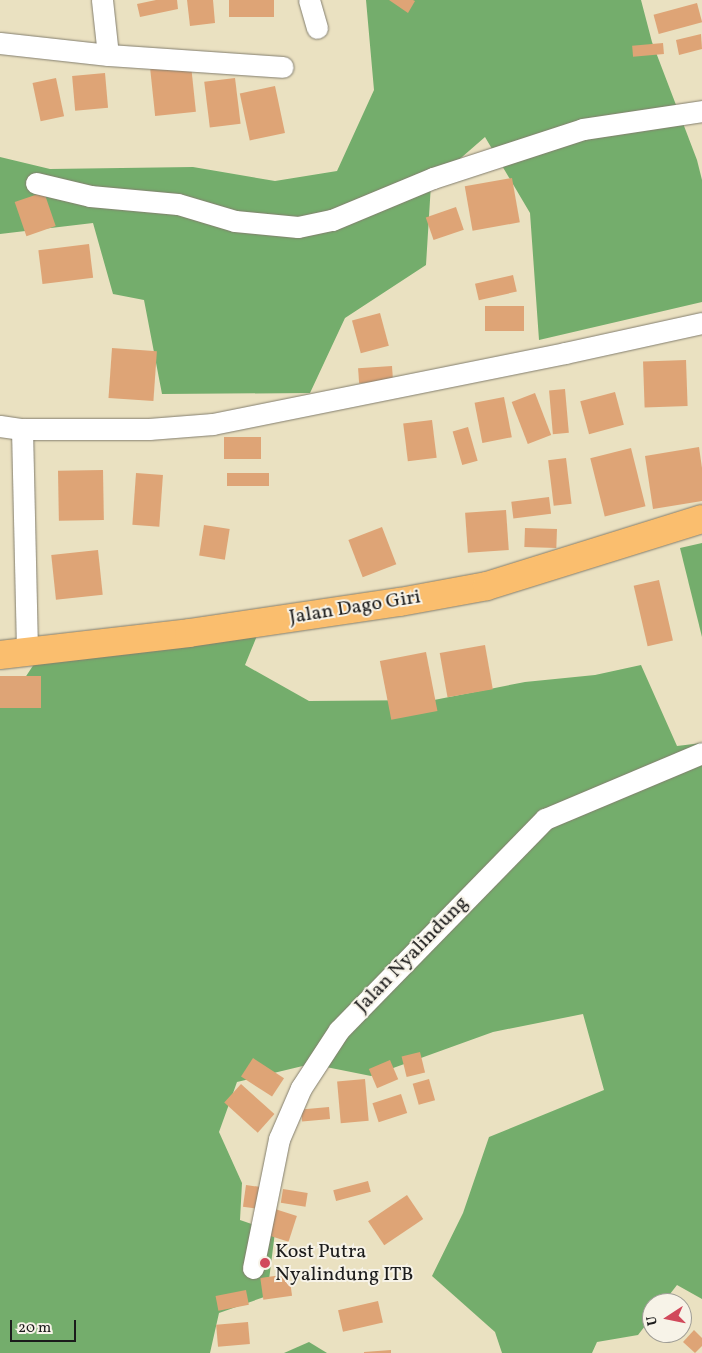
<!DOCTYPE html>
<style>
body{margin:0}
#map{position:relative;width:702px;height:1353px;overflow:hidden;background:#eae1c1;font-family:Vollkorn,serif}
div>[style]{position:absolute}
.forest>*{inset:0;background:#74ad6c}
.building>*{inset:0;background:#dea476;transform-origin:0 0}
.roads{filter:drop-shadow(0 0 1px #837e6e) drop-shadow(0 0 1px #837e6e)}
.minor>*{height:21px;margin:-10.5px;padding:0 10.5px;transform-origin:10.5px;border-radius:10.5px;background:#fff}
.major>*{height:28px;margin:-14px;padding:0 14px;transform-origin:14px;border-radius:14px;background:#fabe6e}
.dots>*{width:14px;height:14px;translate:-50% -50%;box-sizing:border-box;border:2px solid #f7f3e8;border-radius:50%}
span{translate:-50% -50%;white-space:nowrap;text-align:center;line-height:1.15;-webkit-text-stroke:4px #f7f3e8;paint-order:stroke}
.street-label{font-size:20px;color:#1c1c1c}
.poi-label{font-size:20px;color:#1c1c1c}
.left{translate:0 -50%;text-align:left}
.north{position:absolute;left:642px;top:1293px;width:50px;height:50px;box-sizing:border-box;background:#f7f3e8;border:1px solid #9f9d96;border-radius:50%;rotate:259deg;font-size:14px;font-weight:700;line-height:20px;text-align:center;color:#1c1c1c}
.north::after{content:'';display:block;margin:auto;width:18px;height:22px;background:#d1495b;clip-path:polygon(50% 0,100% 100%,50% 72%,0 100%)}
.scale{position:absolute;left:10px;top:1320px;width:66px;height:22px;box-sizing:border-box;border:2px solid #1c1c1c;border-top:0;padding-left:6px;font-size:15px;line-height:18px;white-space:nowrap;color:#1c1c1c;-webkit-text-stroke:4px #f7f3e8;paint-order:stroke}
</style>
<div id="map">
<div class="forest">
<i style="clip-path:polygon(366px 0,641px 0,652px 42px,697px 160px,702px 180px,702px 302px,539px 340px,530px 213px,485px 137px,431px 184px,426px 265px,345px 318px,310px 393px,162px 394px,144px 300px,113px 294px,93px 223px,0 234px,0 157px,50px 169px,193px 167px,275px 181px,337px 171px,374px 90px)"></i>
<i style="clip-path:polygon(702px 543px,702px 637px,680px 548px)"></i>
<i style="clip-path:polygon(261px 626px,245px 665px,309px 701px,434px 700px,525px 682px,595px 675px,641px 665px,677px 746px,702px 743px,702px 1299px,677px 1285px,663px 1303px,652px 1303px,652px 1317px,638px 1335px,597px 1342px,592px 1353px,502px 1353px,495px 1332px,432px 1276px,463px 1213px,489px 1137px,604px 1090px,583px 1014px,493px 1032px,371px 1076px,311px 1064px,237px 1082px,219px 1132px,242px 1183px,240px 1220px,275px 1232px,267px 1296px,219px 1313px,210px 1353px,0 1353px,0 704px,11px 699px,40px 655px)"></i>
<i style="clip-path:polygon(309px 1342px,327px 1353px,284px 1353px)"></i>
</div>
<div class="building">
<i style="clip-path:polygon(156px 0,177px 0,178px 9px,140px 17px,137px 4px)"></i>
<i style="clip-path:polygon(187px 0,213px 0,215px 23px,190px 26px)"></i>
<i style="left:229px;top:0;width:45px;height:17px"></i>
<i style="clip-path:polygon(389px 0,413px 0,415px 1px,408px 13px)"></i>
<i style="left:697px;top:3px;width:20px;height:45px;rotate:75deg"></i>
<i style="clip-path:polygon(701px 34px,702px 49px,679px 55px,676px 40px)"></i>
<i style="left:663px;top:43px;width:11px;height:31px;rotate:85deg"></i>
<i style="left:191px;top:65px;width:47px;height:41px;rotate:84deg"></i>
<i style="left:105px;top:73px;width:35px;height:33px;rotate:85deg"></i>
<i style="left:56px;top:78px;width:39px;height:24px;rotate:78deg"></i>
<i style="left:235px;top:78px;width:46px;height:31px;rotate:83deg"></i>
<i style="left:275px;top:86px;width:48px;height:36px;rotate:78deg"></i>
<i style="left:512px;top:178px;width:45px;height:48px;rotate:80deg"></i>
<i style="left:44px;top:192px;width:36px;height:31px;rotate:71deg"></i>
<i style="left:456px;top:207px;width:24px;height:32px;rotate:71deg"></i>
<i style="left:89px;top:244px;width:34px;height:51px;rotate:83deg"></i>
<i style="left:513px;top:275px;width:17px;height:39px;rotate:77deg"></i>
<i style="left:524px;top:306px;width:25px;height:39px;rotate:90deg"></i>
<i style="left:380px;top:313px;width:34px;height:29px;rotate:75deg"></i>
<i style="left:112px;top:348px;width:45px;height:50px;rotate:4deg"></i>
<i style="left:686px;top:360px;width:46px;height:43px;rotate:88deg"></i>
<i style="left:392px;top:366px;width:15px;height:34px;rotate:86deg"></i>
<i style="left:565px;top:389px;width:44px;height:16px;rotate:85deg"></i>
<i style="left:615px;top:392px;width:34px;height:36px;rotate:75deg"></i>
<i style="left:535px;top:393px;width:45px;height:25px;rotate:69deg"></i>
<i style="left:504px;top:397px;width:41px;height:30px;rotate:79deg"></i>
<i style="left:432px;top:420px;width:38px;height:29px;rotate:83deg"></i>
<i style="left:468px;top:427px;width:35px;height:16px;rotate:74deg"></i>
<i style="left:224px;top:437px;width:37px;height:22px"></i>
<i style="clip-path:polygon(699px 447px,702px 468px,702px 501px,653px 509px,645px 456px)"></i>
<i style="left:631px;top:448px;width:60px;height:42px;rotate:76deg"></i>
<i style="left:566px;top:458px;width:46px;height:18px;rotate:83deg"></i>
<i style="left:103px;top:470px;width:50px;height:45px;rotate:89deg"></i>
<i style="left:136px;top:473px;width:27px;height:52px;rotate:4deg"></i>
<i style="left:269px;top:473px;width:13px;height:42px;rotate:90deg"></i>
<i style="left:549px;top:497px;width:17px;height:38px;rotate:83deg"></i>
<i style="left:506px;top:510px;width:40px;height:41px;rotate:86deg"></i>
<i style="left:204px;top:525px;width:26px;height:31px;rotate:9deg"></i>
<i style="left:382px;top:527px;width:40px;height:36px;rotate:69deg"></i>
<i style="left:525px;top:528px;width:32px;height:19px;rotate:2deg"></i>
<i style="left:98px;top:550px;width:45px;height:47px;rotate:84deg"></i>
<i style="left:659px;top:580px;width:62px;height:26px;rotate:77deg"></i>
<i style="left:485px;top:645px;width:45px;height:46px;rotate:80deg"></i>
<i style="left:426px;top:652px;width:60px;height:47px;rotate:79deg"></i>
<i style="left:0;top:676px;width:41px;height:32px"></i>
<i style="left:420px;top:1052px;width:21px;height:19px;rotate:76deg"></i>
<i style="left:253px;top:1058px;width:37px;height:22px;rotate:33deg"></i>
<i style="left:390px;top:1060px;width:21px;height:23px;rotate:67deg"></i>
<i style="left:365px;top:1079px;width:42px;height:28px;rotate:85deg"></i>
<i style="left:429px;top:1079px;width:22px;height:17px;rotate:74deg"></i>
<i style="left:241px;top:1084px;width:45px;height:25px;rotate:42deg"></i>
<i style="left:401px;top:1094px;width:20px;height:30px;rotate:72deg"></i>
<i style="left:329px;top:1107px;width:12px;height:28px;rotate:85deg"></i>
<i style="left:368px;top:1181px;width:11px;height:36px;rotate:75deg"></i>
<i style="left:246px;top:1185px;width:22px;height:22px;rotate:8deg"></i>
<i style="left:283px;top:1189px;width:25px;height:14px;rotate:9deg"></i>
<i style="left:407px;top:1195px;width:29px;height:47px;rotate:56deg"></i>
<i style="left:275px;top:1209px;width:23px;height:27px;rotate:18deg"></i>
<i style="left:289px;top:1274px;width:22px;height:29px;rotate:82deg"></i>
<i style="left:246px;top:1290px;width:15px;height:31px;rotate:79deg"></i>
<i style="left:378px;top:1301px;width:22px;height:41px;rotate:77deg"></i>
<i style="left:248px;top:1322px;width:22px;height:32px;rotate:85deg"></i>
<i style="clip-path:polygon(694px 1330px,702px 1338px,702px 1346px,695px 1353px,683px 1342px)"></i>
<i style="clip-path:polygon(391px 1350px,391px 1353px,364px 1353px,364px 1352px)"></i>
</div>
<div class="roads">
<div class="minor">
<i style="left:102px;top:0;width:55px;rotate:83.8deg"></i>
<i style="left:309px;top:0;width:29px;rotate:74deg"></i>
<i style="left:0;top:43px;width:109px;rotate:6.3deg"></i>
<i style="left:108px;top:55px;width:175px;rotate:3.9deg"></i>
<i style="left:36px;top:183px;width:56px;rotate:13.5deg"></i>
<i style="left:90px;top:196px;width:88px;rotate:5.2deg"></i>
<i style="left:178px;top:204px;width:59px;rotate:16.6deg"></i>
<i style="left:235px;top:221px;width:63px;rotate:5.4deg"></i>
<i style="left:298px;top:227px;width:35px;rotate:-12deg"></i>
<i style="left:332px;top:220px;width:109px;rotate:-22.6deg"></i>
<i style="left:433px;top:178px;width:158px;rotate:-18.1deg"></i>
<i style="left:583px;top:129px;width:120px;rotate:-8.6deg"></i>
<i style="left:0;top:426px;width:22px;rotate:8deg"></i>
<i style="left:22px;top:429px;width:127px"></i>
<i style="left:149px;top:429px;width:64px;rotate:-4.5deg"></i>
<i style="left:213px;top:424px;width:359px;rotate:-11.4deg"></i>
<i style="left:565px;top:353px;width:140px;rotate:-12.4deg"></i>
<i style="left:22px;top:429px;width:224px;rotate:88.7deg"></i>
<i style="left:253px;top:1268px;width:132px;rotate:-78.6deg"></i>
<i style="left:279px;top:1139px;width:56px;rotate:-66.7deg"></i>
<i style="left:301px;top:1088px;width:69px;rotate:-56.8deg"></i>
<i style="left:339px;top:1030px;width:295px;rotate:-45.7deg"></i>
<i style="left:545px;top:819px;width:170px;rotate:-22.8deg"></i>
</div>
<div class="major">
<i style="left:0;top:655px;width:190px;rotate:-6.6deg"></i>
<i style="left:189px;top:633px;width:213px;rotate:-8.4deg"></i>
<i style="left:400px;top:602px;width:88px;rotate:-10.4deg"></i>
<i style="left:487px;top:586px;width:225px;rotate:-17.3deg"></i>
</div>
</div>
<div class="dots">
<i style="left:265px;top:1263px;background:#d1495b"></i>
</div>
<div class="street-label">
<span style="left:355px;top:608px;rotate:-9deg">Jalan Dago Giri</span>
<span style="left:412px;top:955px;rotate:-46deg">Jalan Nyalindung</span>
</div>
<div class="poi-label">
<span class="left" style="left:275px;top:1264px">Kost Putra<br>Nyalindung ITB</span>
</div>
<div class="north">U</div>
<div class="scale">20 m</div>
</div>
